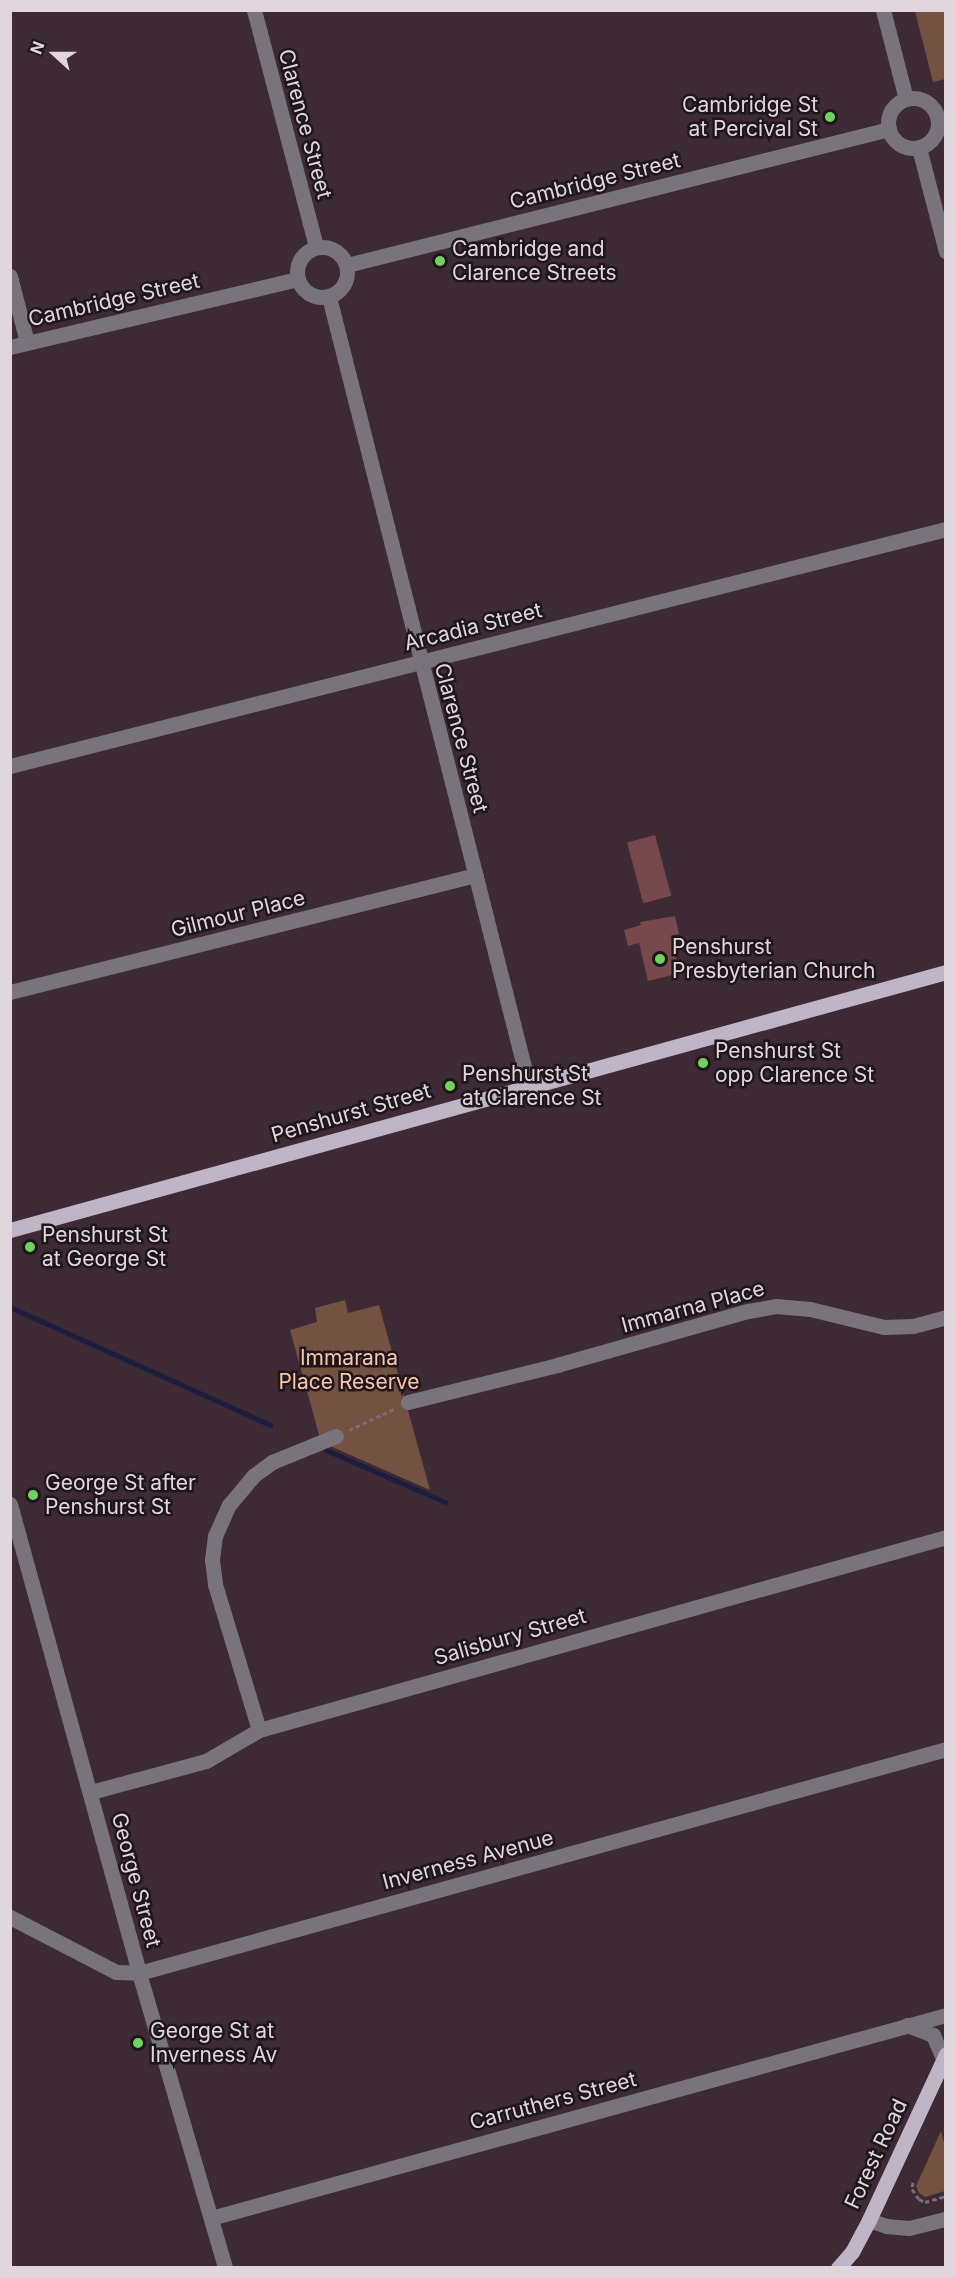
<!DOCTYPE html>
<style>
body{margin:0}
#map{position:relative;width:956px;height:2278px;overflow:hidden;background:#3d2a35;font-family:Inter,sans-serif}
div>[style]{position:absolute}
.green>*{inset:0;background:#745241}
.stream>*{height:5px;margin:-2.5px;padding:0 2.5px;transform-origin:2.5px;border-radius:2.5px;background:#1d1d3f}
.building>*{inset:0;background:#77494c;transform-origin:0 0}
.path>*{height:3px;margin-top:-1.5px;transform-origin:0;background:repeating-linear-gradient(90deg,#7c6c75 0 4.5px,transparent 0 7.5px)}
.minor>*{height:15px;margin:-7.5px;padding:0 7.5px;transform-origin:7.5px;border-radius:7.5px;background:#79737c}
.minor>.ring{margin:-7.5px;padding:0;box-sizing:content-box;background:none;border:15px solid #79737c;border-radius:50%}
.major>*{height:15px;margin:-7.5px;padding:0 7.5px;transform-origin:7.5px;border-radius:7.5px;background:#c0b5c7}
.dots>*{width:16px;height:16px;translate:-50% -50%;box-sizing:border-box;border:3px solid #1e161b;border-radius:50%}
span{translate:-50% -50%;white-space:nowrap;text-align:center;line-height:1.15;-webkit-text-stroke:5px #1e161b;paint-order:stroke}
.poi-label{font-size:21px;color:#e2d6dd}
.right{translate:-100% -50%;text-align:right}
.left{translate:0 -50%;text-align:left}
.street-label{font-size:21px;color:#e2d6dd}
.park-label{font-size:21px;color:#fec5aa}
.frame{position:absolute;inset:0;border:12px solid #e2d6dd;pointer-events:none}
.north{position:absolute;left:24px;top:24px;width:60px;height:60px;-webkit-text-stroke:4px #1e161b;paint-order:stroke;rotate:291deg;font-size:16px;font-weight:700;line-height:24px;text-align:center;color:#e2d6dd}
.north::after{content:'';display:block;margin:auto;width:21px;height:27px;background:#e2d6dd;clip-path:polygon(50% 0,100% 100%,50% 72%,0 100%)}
</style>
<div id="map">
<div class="green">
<i style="clip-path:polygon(915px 11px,945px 11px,945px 79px,933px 82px)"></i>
<i style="clip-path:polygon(345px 1300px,348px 1313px,379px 1305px,430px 1490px,321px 1442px,290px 1330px,317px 1322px,315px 1308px)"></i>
<i style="clip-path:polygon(941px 2131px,945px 2147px,945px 2191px,925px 2197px,919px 2193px,916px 2186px)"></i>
</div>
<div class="stream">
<i style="left:10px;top:1307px;width:286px;rotate:24.4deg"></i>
<i style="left:326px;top:1450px;width:130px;rotate:23.6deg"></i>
</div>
<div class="building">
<i style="left:655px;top:835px;width:63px;height:29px;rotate:75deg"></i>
<i style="clip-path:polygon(675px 916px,679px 934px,671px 936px,680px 973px,648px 981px,639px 943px,628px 946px,624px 930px,641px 925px,640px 922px)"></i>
</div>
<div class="path">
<i style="left:349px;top:1430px;width:50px;rotate:-25deg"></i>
<i style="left:913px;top:2182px;width:7px;rotate:98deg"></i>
<i style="left:912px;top:2189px;width:12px;rotate:55deg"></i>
<i style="left:919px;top:2199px;width:7px;rotate:27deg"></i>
<i style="left:925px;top:2202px;width:22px;rotate:-16deg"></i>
</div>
<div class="minor">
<i style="left:254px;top:10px;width:245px;rotate:75.3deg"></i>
<i style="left:883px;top:10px;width:92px;rotate:75.5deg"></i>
<i class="ring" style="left:888px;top:98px;width:35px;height:35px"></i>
<i style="left:919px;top:148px;width:107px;rotate:75.4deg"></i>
<i class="ring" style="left:297px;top:247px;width:35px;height:35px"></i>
<i style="left:347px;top:265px;width:559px;rotate:-14.09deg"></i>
<i style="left:10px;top:276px;width:68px;rotate:75.6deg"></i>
<i style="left:329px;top:297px;width:814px;rotate:75.78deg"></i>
<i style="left:10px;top:347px;width:296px;rotate:-13.3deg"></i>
<i style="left:10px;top:766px;width:966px;rotate:-14.21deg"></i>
<i style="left:10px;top:992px;width:480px;rotate:-14.1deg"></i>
<i style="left:408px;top:1402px;width:154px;rotate:-13.9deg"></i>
<i style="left:557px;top:1365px;width:198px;rotate:-15.8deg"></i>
<i style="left:748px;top:1311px;width:28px;rotate:-10deg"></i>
<i style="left:776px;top:1306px;width:34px;rotate:5deg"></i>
<i style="left:810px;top:1309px;width:76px;rotate:13.7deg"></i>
<i style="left:884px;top:1327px;width:29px;rotate:-2deg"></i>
<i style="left:913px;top:1326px;width:34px;rotate:-15deg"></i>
<i style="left:10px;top:1504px;width:486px;rotate:74.6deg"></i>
<i style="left:139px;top:1973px;width:307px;rotate:73.7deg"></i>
<i style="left:259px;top:1730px;width:152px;rotate:-106.8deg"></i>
<i style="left:215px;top:1584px;width:24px;rotate:-97deg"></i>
<i style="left:212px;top:1560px;width:24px;rotate:-83deg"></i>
<i style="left:215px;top:1536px;width:34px;rotate:-66deg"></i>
<i style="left:229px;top:1505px;width:38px;rotate:-50deg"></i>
<i style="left:253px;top:1476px;width:24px;rotate:-36deg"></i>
<i style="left:272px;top:1462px;width:69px;rotate:-22.1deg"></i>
<i style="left:91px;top:1792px;width:119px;rotate:-15.1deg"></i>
<i style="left:206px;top:1761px;width:61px;rotate:-30.3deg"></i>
<i style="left:259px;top:1730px;width:714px;rotate:-15.69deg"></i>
<i style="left:10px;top:1917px;width:119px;rotate:27.4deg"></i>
<i style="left:116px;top:1972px;width:23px;rotate:2deg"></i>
<i style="left:139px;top:1973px;width:838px;rotate:-15.51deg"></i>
<i style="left:907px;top:2025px;width:28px;rotate:21deg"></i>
<i style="left:933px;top:2035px;width:26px;rotate:67deg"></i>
<i style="left:211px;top:2218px;width:763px;rotate:-15.44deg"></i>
<i style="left:869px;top:2220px;width:18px;rotate:19deg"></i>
<i style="left:886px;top:2226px;width:23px;rotate:5deg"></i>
<i style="left:909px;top:2228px;width:38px;rotate:-14deg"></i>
</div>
<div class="major">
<i style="left:10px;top:1230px;width:971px;rotate:-15.41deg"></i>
<i style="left:838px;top:2268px;width:21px;rotate:-49deg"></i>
<i style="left:852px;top:2252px;width:36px;rotate:-62deg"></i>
<i style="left:869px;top:2220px;width:183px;rotate:-65.1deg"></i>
</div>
<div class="dots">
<i style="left:830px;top:117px;background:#6fd360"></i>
<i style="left:440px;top:261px;background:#6fd360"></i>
<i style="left:660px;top:959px;background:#6fd360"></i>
<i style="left:703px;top:1063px;background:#6fd360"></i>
<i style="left:450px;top:1086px;background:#6fd360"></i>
<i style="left:30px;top:1247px;background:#6fd360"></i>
<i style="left:33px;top:1495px;background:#6fd360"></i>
<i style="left:138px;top:2043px;background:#6fd360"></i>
</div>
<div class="poi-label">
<span class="right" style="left:818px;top:117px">Cambridge St<br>at Percival St</span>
<span class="left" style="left:452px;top:261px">Cambridge and<br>Clarence Streets</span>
<span class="left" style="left:672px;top:959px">Penshurst<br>Presbyterian Church</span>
<span class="left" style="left:715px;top:1063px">Penshurst St<br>opp Clarence St</span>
<span class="left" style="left:462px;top:1086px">Penshurst St<br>at Clarence St</span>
<span class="left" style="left:42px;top:1247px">Penshurst St<br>at George St</span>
<span class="left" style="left:45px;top:1495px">George St after<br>Penshurst St</span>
<span class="left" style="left:150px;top:2043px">George St at<br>Inverness Av</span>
</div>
<div class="street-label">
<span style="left:305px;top:124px;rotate:75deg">Clarence Street</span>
<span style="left:595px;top:181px;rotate:-14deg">Cambridge Street</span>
<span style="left:114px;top:300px;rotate:-13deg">Cambridge Street</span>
<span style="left:473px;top:627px;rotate:-14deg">Arcadia Street</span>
<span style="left:461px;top:738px;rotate:75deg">Clarence Street</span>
<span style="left:238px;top:914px;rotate:-14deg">Gilmour Place</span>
<span style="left:351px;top:1113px;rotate:-16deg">Penshurst Street</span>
<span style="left:693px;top:1307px;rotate:-15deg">Immarna Place</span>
<span style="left:510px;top:1637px;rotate:-16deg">Salisbury Street</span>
<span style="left:468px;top:1860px;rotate:-15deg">Inverness Avenue</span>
<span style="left:136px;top:1880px;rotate:75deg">George Street</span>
<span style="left:553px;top:2101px;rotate:-15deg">Carruthers Street</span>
<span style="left:876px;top:2154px;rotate:-65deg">Forest Road</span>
</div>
<div class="park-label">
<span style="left:349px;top:1370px">Immarana<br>Place Reserve</span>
</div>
<div class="frame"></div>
<div class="north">N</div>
</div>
